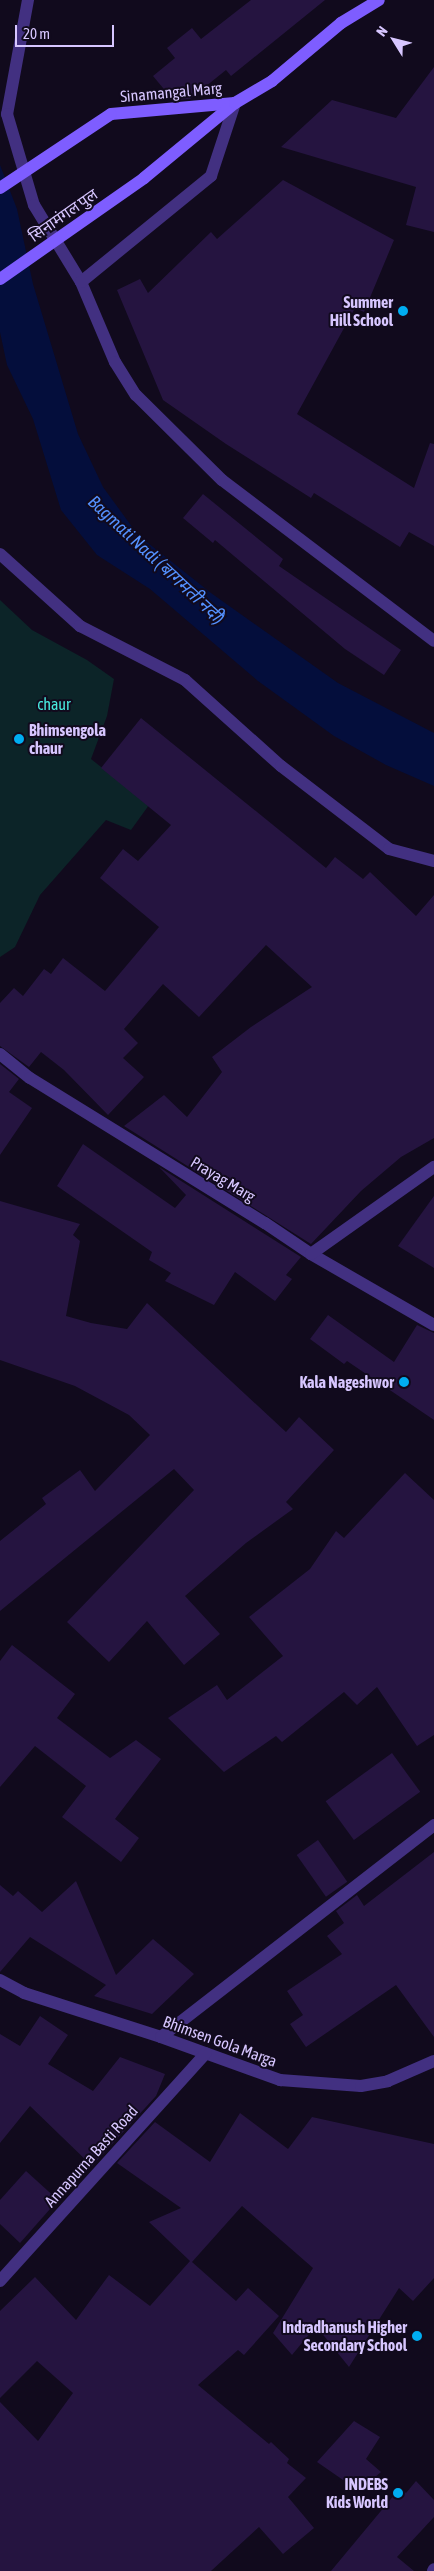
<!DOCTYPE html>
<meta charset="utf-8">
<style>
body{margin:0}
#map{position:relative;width:434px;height:2571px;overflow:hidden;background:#110a1d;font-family:"Asap Condensed","Noto Sans Devanagari",sans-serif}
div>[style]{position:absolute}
.green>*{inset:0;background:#0c2428}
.water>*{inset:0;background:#040e3c}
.building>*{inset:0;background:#251440;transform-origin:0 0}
.street>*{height:12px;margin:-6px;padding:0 6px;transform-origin:6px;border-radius:6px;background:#423081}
.secondary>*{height:12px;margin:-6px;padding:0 6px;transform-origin:6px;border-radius:6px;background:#7e5dff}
.secondary-bridge>*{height:12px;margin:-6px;padding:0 6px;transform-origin:6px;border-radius:6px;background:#7e5dff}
.dots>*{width:14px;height:14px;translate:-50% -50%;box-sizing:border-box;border:2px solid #110a1d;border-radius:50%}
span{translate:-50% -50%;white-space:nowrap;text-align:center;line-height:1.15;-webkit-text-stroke:4px #110a1d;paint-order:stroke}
.street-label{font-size:16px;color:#d7c6ff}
.poi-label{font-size:16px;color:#d7c6ff;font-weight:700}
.right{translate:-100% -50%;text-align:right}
.left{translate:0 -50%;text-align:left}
.park-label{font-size:16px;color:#48e9de}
.water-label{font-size:18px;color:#5491ff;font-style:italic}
.north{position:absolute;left:369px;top:15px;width:50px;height:50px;-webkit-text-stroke:4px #110a1d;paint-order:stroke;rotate:306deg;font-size:14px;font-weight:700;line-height:20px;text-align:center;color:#d7c6ff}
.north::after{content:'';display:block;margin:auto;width:18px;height:22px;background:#d7c6ff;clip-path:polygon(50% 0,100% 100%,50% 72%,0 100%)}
.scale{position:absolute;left:15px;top:25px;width:99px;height:22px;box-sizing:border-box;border:2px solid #d7c6ff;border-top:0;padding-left:6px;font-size:15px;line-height:18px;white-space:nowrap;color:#d7c6ff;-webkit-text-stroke:4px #110a1d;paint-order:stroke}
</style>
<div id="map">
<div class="green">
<i style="clip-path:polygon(0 600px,32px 630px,87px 660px,114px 679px,107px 716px,91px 759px,149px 805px,131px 830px,106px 820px,40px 895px,15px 947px,0 957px)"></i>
</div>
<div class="water">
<i style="clip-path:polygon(0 165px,17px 209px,33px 284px,78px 434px,103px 487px,138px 535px,211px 593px,338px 683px,434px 733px,434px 786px,386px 765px,334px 736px,258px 681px,150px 589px,97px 555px,61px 510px,33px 419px,7px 365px,0 332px)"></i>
</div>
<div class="building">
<i style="clip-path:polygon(251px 0,325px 0,231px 76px,226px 70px,190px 99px,173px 100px,153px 76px,175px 58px,167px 48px,192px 28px,201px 39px)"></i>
<i style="clip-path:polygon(434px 67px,434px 232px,406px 225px,416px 187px,281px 147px,332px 100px,396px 118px)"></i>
<i style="clip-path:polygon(283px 180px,394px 240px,364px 312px,355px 308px,297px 414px,414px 488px,430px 443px,434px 444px,434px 546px,409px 532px,400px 547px,314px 493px,311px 498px,226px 444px,163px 400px,117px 290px,140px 279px,148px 293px,211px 232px,217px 239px)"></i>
<i style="clip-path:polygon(203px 494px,283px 559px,279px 566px,401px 650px,384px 675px,345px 649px,215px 540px,213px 543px,183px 518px)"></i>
<i style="clip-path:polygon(141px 718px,326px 868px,335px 857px,363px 879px,370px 872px,416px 916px,434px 895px,434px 1138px,401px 1157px,361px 1191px,311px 1244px,124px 1126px,164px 1095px,187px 1117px,222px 1072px,212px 1057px,251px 1027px,312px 987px,266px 945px,199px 1017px,163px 984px,124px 1029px,138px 1043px,123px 1058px,144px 1077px,108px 1115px,64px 1070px,41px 1052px,29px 1067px,0 1046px,0 1003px,14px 988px,23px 996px,44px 969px,51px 974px,63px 958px,105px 991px,159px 927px,100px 878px,123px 849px,138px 861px,171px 825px,101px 768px)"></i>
<i style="clip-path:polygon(0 1064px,19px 1079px,9px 1092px,32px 1108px,0 1155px)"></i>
<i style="clip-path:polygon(83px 1144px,175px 1208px,186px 1195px,159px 1167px,301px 1257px,286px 1275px,292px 1279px,275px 1301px,235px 1272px,214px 1305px,165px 1281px,171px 1273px,149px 1260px,152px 1252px,57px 1186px)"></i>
<i style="clip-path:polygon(434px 1196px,434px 1268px,398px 1246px)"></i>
<i style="clip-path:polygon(0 1201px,80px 1224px,73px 1235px,80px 1241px,66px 1316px,91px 1323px,127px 1329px,147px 1303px,286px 1432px,299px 1417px,334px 1450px,286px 1502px,293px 1509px,246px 1543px,185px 1596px,220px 1634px,184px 1665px,147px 1621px,109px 1662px,67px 1622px,194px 1490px,174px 1469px,0 1611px,0 1541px,46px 1504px,42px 1498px,80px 1470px,95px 1491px,150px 1435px,129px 1415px,75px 1386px,0 1360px)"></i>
<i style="clip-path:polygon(328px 1315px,394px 1362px,417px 1325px,434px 1333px,434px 1420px,347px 1361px,344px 1364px,310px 1339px)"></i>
<i style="clip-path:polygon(405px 1473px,434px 1500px,434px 1735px,417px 1746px,377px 1687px,357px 1705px,344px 1692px,282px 1742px,276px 1736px,224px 1772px,168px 1718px,217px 1685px,227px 1700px,283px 1656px,249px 1617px,310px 1569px,336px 1531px,344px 1538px)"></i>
<i style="clip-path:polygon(12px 1645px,75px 1694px,57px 1718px,110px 1758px,136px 1740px,161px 1759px,115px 1819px,139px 1838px,121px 1862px,62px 1817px,86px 1786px,35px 1746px,0 1787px,0 1661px)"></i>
<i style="left:392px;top:1753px;width:48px;height:82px;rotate:54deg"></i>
<i style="left:318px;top:1840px;width:51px;height:26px;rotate:55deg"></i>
<i style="clip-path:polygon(434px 1852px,434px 2037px,396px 1985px,306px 2047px,290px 2024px,303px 2015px,287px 1991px,342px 1954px,327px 1936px,344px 1923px,336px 1911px,357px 1895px,364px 1906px)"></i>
<i style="clip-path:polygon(76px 1881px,116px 1975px,153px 1939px,194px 1974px,152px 2014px,94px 1996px,106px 1985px,30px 1937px,0 1972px,0 1885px,13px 1896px,18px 1891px,42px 1912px)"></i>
<i style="clip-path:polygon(40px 2016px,68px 2035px,48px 2064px,93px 2091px,120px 2057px,165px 2074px,156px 2096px,92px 2166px,30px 2106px,0 2143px,0 2034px,20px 2046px)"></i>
<i style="clip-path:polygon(240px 2113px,288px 2149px,312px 2117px,434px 2144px,434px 2278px,413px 2301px,399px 2288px,349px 2367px,316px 2326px,292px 2355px,273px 2333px,313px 2268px,242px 2206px,192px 2262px,236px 2301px,248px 2288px,279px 2316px,244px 2355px,238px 2350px,198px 2385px,269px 2444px,271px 2442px,289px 2459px,287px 2463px,306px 2478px,288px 2497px,314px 2528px,283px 2554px,259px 2527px,211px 2571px,0 2571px,0 2402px,38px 2441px,73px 2393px,37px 2361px,0 2398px,0 2311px,35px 2277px,76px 2320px,109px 2275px,150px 2306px,190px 2261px,149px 2222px,181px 2208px,117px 2163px,155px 2122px,210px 2162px)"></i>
<i style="clip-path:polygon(26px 2171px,58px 2200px,20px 2243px,0 2224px,0 2200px)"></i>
<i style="clip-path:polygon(354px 2421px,380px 2437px,366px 2459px,381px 2472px,359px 2491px,317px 2462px)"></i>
<i style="clip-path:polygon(416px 2481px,434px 2500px,434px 2517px,397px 2557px,414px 2571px,331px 2571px,400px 2488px,406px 2493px)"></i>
</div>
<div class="street">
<i style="left:28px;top:0;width:116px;rotate:100.4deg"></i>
<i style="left:7px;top:114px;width:95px;rotate:73.5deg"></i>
<i style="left:34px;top:205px;width:90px;rotate:58.6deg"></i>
<i style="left:81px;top:282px;width:87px;rotate:67deg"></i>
<i style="left:115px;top:362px;width:39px;rotate:58deg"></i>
<i style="left:136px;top:395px;width:121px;rotate:44.7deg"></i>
<i style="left:222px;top:480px;width:266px;rotate:37.2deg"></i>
<i style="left:81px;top:282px;width:168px;rotate:-39.2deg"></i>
<i style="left:211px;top:176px;width:77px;rotate:-71.8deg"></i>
<i style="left:0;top:554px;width:108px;rotate:42deg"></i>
<i style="left:80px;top:626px;width:118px;rotate:27.2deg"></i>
<i style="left:185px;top:680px;width:129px;rotate:41.9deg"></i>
<i style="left:281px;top:766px;width:136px;rotate:37.5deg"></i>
<i style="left:389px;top:849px;width:47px;rotate:14.9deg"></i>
<i style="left:0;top:1054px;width:38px;rotate:39deg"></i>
<i style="left:30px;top:1078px;width:276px;rotate:31.7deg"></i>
<i style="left:265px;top:1223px;width:55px;rotate:34deg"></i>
<i style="left:311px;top:1254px;width:142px;rotate:30deg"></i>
<i style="left:311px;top:1254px;width:151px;rotate:-35.3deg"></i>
<i style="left:0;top:1980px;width:27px;rotate:28deg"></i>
<i style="left:24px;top:1993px;width:144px;rotate:17.8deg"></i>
<i style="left:161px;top:2037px;width:127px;rotate:19.9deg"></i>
<i style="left:280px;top:2080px;width:81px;rotate:4.2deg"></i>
<i style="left:361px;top:2086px;width:27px;rotate:-10deg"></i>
<i style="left:388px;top:2081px;width:50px;rotate:-23.5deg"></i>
<i style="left:161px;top:2037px;width:346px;rotate:-37.8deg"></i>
<i style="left:0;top:2281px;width:307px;rotate:-47.9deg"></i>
<i style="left:433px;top:2571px;width:2px;rotate:-63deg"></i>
</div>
<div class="secondary">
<i style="left:111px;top:114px;width:124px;rotate:-5.1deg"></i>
<i style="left:144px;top:178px;width:118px;rotate:-39.5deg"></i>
<i style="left:235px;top:103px;width:43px;rotate:-30.7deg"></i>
<i style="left:272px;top:81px;width:90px;rotate:-40deg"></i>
<i style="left:341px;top:23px;width:44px;rotate:-31.2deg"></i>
</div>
<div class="secondary-bridge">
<i style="left:0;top:188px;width:133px;rotate:-33.7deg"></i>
<i style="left:0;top:279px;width:176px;rotate:-35deg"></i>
</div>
<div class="dots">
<i style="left:403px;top:311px;background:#00adf1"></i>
<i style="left:19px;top:739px;background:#00adf1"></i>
<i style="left:404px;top:1382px;background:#00adf1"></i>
<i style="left:417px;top:2336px;background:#00adf1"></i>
<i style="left:398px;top:2493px;background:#00adf1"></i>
</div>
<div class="street-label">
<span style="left:171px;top:92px;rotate:-5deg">Sinamangal Marg</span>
<span style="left:63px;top:215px;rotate:-35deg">सिनामंगल पुल</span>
<span style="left:223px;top:1179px;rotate:31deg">Prayag Marg</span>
<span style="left:220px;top:2041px;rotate:20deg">Bhimsen Gola Marga</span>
<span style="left:91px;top:2156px;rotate:-48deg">Annapurna Basti Road</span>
</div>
<div class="poi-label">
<span class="right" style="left:393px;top:311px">Summer<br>Hill School</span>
<span class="left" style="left:29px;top:739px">Bhimsengola<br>chaur</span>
<span class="right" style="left:394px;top:1382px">Kala Nageshwor</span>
<span class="right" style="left:407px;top:2336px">Indradhanush Higher<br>Secondary School</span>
<span class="right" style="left:388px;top:2493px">INDEBS<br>Kids World</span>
</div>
<div class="park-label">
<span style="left:54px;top:704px">chaur</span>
</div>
<div class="water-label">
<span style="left:156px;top:560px;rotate:43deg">Bagmati Nadi (बागमती नदी)</span>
</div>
<div class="north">N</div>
<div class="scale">20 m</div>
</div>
